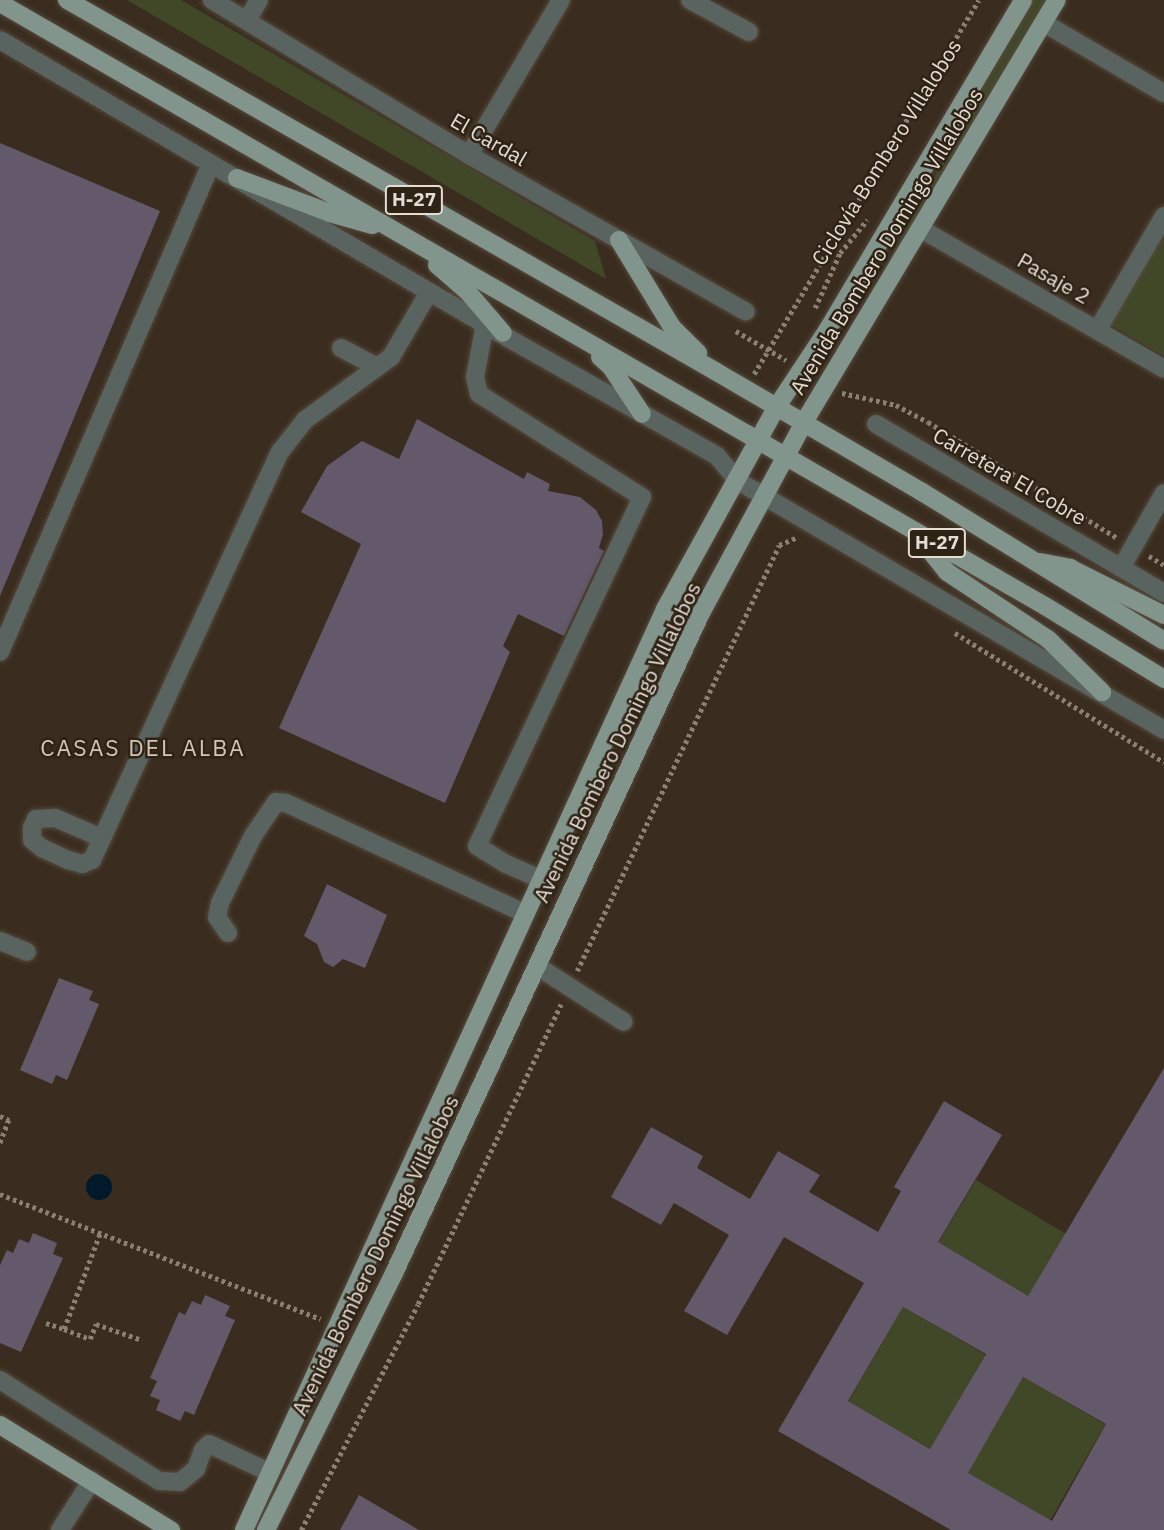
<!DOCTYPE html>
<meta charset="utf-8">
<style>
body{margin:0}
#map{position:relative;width:1164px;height:1530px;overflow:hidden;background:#3a2d1f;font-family:"IBM Plex Sans",sans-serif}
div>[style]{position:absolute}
.green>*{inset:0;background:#404828;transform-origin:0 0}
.water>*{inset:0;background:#001a2b}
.round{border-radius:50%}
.building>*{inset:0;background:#63596a}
.path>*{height:4.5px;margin-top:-2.25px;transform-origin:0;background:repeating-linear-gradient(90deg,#8a8074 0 3.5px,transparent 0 7px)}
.roads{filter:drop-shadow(0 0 2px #55493c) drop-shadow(0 0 2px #55493c)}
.minor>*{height:18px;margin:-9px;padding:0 9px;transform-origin:9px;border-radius:9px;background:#59635f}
.major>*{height:18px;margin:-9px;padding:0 9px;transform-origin:9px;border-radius:9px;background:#82958d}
span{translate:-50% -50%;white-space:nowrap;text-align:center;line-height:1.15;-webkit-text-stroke:5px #2f2316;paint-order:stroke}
.shield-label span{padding:2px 5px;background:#2f2316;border:2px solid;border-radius:5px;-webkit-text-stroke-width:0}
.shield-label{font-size:19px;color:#e5ddd4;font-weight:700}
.street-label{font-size:21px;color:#e5ddd4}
.neighbourhood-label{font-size:23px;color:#d6c5b4;letter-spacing:2px}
</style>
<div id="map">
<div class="green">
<i style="clip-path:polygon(127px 0,181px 0,595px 241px,606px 279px)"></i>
<i style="clip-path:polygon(1029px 0,1050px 0,843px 346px)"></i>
<i style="clip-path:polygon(1164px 222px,1164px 356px,1106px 322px)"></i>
<i style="left:976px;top:1180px;width:105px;height:73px;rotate:31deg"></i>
<i style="left:903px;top:1307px;width:95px;height:109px;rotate:30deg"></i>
<i style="left:1023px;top:1377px;width:95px;height:111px;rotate:30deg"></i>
</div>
<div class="water">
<i class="round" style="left:86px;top:1174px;width:26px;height:26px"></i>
</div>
<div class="building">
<i style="clip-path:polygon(0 143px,160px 211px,0 596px)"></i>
<i style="clip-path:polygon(417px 419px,524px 479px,527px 472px,550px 484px,548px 491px,580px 497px,596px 510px,602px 521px,603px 534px,599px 548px,604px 551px,564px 636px,518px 614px,503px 646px,510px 652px,445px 803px,279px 728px,361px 544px,301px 512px,327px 466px,362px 441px,399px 459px)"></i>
<i style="clip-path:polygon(327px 884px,387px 915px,365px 968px,343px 959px,333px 967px,324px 962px,317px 944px,304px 936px)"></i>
<i style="clip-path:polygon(59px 978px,93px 991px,89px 1000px,99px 1004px,67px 1080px,56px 1075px,52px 1084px,20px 1070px)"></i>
<i style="clip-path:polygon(evenodd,1164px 1068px,1164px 1530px,951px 1530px,778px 1431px,864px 1283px,784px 1237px,727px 1335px,684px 1311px,729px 1235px,674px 1203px,661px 1225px,611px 1197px,651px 1127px,703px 1156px,697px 1168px,750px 1199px,778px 1151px,820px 1175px,809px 1192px,878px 1232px,901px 1191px,894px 1187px,944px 1101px,1002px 1135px,938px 1242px,1028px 1296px,1164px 1068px,903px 1307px,986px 1354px,930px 1449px,848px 1401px,903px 1307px,1164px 1068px,1023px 1377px,1106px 1424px,1052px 1521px,968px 1473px,1023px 1377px)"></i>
<i style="clip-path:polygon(33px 1233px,57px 1243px,53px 1254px,63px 1258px,21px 1352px,0 1343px,0 1265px,7px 1250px,13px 1253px,19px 1239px,29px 1243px)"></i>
<i style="clip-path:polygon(205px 1295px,230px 1306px,225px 1316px,235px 1320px,194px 1415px,185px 1411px,180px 1421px,156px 1410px,160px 1400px,150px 1396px,157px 1381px,150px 1378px,179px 1312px,185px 1315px,192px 1301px,201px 1305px)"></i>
<i style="clip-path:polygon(359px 1495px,419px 1530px,340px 1530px)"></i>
</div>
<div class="path">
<i style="left:815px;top:308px;width:60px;rotate:-65.6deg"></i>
<i style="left:840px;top:253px;width:43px;rotate:-50.7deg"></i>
<i style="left:736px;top:331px;width:58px;rotate:30.1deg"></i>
<i style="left:754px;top:374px;width:436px;rotate:-59deg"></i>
<i style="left:842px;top:393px;width:55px;rotate:12.5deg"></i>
<i style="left:896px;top:405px;width:36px;rotate:28deg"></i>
<i style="left:928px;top:422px;width:222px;rotate:31.5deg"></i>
<i style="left:1149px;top:556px;width:17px;rotate:31deg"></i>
<i style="left:955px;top:633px;width:246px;rotate:31.7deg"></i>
<i style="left:577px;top:971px;width:471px;rotate:-64.6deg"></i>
<i style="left:779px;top:545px;width:21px;rotate:-23deg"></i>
<i style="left:0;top:1116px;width:10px;rotate:24deg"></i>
<i style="left:9px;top:1120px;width:25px;rotate:111deg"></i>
<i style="left:0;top:1194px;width:344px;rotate:21.3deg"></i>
<i style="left:46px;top:1323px;width:19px;rotate:18deg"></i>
<i style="left:64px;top:1329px;width:103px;rotate:-69.4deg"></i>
<i style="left:64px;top:1329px;width:28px;rotate:21deg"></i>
<i style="left:90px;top:1339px;width:16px;rotate:-68deg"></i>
<i style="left:96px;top:1324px;width:49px;rotate:19.2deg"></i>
<i style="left:301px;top:1530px;width:254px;rotate:-62.6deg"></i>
<i style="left:418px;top:1304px;width:332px;rotate:-64.5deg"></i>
</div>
<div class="roads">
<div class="minor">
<i style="left:212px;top:0;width:300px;rotate:31.1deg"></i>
<i style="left:469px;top:155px;width:318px;rotate:29.5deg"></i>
<i style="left:690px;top:0;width:67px;rotate:28.5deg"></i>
<i style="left:247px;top:20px;width:23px;rotate:-59deg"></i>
<i style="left:1044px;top:23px;width:139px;rotate:30.3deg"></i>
<i style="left:0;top:40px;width:589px;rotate:30.4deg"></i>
<i style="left:508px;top:338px;width:240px;rotate:29.4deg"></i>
<i style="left:717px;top:456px;width:33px;rotate:50deg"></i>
<i style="left:738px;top:481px;width:493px;rotate:30.3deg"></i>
<i style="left:469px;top:155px;width:180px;rotate:-59.3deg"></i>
<i style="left:921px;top:229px;width:280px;rotate:29.9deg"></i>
<i style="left:485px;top:324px;width:54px;rotate:100.7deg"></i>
<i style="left:475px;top:377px;width:17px;rotate:77deg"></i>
<i style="left:479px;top:394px;width:193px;rotate:32.3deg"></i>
<i style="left:642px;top:497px;width:386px;rotate:115.3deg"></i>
<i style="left:477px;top:846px;width:32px;rotate:32deg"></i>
<i style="left:504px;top:863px;width:43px;rotate:23.6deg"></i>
<i style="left:1098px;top:329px;width:131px;rotate:-59.7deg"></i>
<i style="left:341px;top:348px;width:41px;rotate:27.8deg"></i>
<i style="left:876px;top:424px;width:334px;rotate:30.4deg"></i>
<i style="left:1121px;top:568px;width:86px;rotate:-60.2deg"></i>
<i style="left:0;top:652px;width:532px;rotate:-66.62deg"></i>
<i style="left:102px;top:838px;width:51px;rotate:-156.9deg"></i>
<i style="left:55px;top:818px;width:19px;rotate:177deg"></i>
<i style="left:36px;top:819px;width:10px;rotate:114deg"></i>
<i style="left:32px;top:828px;width:12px;rotate:90deg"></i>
<i style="left:32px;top:840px;width:13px;rotate:39deg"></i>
<i style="left:42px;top:848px;width:29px;rotate:25deg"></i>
<i style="left:68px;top:860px;width:15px;rotate:16deg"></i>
<i style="left:82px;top:864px;width:11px;rotate:-22deg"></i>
<i style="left:92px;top:860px;width:449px;rotate:-65.3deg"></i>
<i style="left:280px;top:452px;width:41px;rotate:-52deg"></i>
<i style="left:305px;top:420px;width:107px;rotate:-36.2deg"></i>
<i style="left:391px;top:357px;width:75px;rotate:-59.7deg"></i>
<i style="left:228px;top:933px;width:19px;rotate:-125deg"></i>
<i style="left:217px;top:917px;width:14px;rotate:-78deg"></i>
<i style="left:220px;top:903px;width:75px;rotate:-63.8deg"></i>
<i style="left:253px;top:836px;width:41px;rotate:-55.9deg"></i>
<i style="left:276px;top:802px;width:10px;rotate:6deg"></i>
<i style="left:286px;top:803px;width:264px;rotate:24.8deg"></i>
<i style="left:0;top:941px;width:29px;rotate:22deg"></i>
<i style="left:537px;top:966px;width:103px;rotate:32.8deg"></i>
<i style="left:0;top:1380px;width:188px;rotate:32.4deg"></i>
<i style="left:159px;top:1481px;width:21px;rotate:3deg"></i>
<i style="left:180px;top:1482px;width:21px;rotate:-39deg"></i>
<i style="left:196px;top:1469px;width:20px;rotate:-70deg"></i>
<i style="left:203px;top:1450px;width:8px;rotate:-45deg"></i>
<i style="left:209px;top:1444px;width:68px;rotate:25.1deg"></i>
<i style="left:60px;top:1530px;width:59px;rotate:-57.4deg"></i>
</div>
<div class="major">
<i style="left:67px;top:0;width:747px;rotate:29.79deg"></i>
<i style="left:715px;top:371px;width:240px;rotate:30.3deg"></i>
<i style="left:922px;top:492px;width:284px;rotate:31.6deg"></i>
<i style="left:0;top:3px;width:1206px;rotate:29.99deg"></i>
<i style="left:1045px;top:606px;width:140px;rotate:31.5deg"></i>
<i style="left:237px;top:178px;width:99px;rotate:20.6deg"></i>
<i style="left:330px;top:213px;width:44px;rotate:15.9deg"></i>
<i style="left:619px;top:240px;width:102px;rotate:58.7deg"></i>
<i style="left:672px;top:327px;width:37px;rotate:45deg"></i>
<i style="left:437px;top:265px;width:40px;rotate:41deg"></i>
<i style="left:467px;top:291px;width:55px;rotate:49.4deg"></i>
<i style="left:600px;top:357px;width:15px;rotate:42deg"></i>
<i style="left:611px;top:367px;width:56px;rotate:56.6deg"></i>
<i style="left:916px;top:533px;width:50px;rotate:51.5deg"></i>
<i style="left:947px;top:572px;width:121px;rotate:33.6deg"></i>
<i style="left:1048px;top:639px;width:76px;rotate:44.5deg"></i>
<i style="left:1040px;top:562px;width:31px;rotate:11deg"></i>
<i style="left:1070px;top:568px;width:105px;rotate:26.6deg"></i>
<i style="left:0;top:1425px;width:201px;rotate:31.6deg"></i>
<i style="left:244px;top:1530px;width:1013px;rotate:-65.43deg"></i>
<i style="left:665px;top:609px;width:230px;rotate:-61.1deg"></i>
<i style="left:776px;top:408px;width:95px;rotate:-56.6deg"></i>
<i style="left:828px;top:329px;width:382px;rotate:-59.3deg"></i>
<i style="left:266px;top:1530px;width:289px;rotate:-63.5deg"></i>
<i style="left:395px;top:1271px;width:726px;rotate:-65.06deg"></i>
<i style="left:701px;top:613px;width:215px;rotate:-61.6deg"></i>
<i style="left:803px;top:424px;width:494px;rotate:-59.1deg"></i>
</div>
</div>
<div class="shield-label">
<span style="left:414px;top:200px">H-27</span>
<span style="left:937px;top:543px">H-27</span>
</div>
<div class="street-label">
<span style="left:489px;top:139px;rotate:30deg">El Cardal</span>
<span style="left:886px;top:152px;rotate:-58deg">Ciclovía Bombero Villalobos</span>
<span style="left:886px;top:241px;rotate:-59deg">Avenida Bombero Domingo Villalobos</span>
<span style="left:1054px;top:278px;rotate:30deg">Pasaje 2</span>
<span style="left:1010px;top:476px;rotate:30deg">Carretera El Cobre</span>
<span style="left:617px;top:742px;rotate:-64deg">Avenida Bombero Domingo Villalobos</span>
<span style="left:375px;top:1255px;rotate:-64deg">Avenida Bombero Domingo Villalobos</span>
</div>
<div class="neighbourhood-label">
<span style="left:143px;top:747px">CASAS DEL ALBA</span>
</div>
</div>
